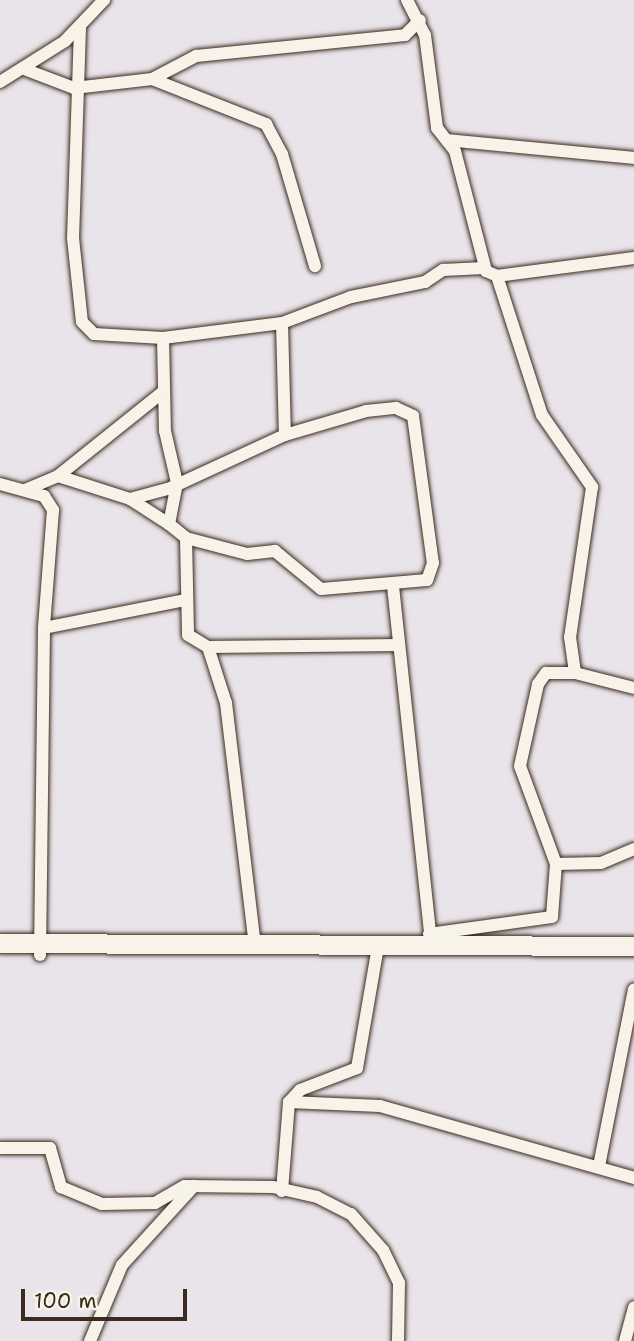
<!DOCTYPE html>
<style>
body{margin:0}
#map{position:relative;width:634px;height:1341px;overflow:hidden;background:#e9e3ea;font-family:"Shantell Sans",sans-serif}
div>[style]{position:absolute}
.roads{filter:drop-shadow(0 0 2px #3b2a1e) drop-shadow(0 0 2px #3b2a1e)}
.street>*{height:12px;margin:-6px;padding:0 6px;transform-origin:6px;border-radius:6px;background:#f7f3e8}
.secondary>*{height:19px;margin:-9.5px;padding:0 9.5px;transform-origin:9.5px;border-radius:9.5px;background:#f7f3e8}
span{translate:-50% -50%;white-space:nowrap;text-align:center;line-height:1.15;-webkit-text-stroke:5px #f7f3e8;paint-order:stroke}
.scale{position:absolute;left:21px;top:1289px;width:166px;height:32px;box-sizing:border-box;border:4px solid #3b2a1e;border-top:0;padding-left:9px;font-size:21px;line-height:24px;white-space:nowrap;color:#3b2a1e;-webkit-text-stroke:5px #f7f3e8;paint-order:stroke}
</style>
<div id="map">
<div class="roads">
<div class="street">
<i style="left:407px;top:0;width:39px;rotate:63deg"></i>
<i style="left:425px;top:35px;width:94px;rotate:82.6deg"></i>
<i style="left:437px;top:128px;width:29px;rotate:52deg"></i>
<i style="left:455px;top:151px;width:124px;rotate:75.5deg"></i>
<i style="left:486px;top:271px;width:12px;rotate:24deg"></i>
<i style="left:497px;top:276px;width:138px;rotate:-7.5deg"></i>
<i style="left:80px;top:28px;width:210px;rotate:91.9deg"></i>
<i style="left:73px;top:238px;width:84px;rotate:83.9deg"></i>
<i style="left:82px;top:322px;width:17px;rotate:45deg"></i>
<i style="left:94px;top:334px;width:69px;rotate:3.3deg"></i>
<i style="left:163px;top:338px;width:120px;rotate:-7.2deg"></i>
<i style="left:282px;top:323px;width:74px;rotate:-20.6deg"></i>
<i style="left:351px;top:297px;width:76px;rotate:-11.5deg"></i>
<i style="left:425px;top:282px;width:22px;rotate:-34deg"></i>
<i style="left:443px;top:270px;width:41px;rotate:-2.8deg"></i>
<i style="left:24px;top:69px;width:53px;rotate:20.8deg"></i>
<i style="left:74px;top:88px;width:79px;rotate:-6.6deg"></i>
<i style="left:152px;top:79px;width:123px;rotate:21.5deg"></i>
<i style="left:266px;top:124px;width:34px;rotate:62deg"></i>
<i style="left:282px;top:154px;width:117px;rotate:73.6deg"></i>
<i style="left:152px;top:79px;width:50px;rotate:-27.6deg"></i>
<i style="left:196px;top:56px;width:210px;rotate:-5.7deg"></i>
<i style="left:405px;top:35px;width:21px;rotate:-45deg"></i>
<i style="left:0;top:82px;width:77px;rotate:-32.2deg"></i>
<i style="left:65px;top:41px;width:57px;rotate:-46.4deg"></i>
<i style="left:447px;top:140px;width:188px;rotate:5.5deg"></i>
<i style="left:497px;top:276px;width:146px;rotate:72.1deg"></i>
<i style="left:542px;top:415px;width:88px;rotate:55.2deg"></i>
<i style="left:592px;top:487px;width:152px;rotate:98.3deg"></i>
<i style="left:570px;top:637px;width:36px;rotate:82deg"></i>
<i style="left:282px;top:323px;width:112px;rotate:88.5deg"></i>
<i style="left:163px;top:338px;width:93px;rotate:88.8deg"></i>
<i style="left:165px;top:431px;width:53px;rotate:77deg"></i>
<i style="left:177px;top:483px;width:42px;rotate:101deg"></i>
<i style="left:169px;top:524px;width:22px;rotate:39deg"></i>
<i style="left:186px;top:538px;width:97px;rotate:88.8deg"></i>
<i style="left:188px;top:635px;width:23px;rotate:31deg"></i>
<i style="left:208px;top:647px;width:191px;rotate:-0.6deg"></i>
<i style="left:58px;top:476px;width:76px;rotate:17.7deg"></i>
<i style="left:130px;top:499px;width:46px;rotate:32.7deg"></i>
<i style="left:0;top:484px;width:46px;rotate:15.3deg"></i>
<i style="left:44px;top:496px;width:17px;rotate:57deg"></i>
<i style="left:53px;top:510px;width:118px;rotate:94.4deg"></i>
<i style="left:44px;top:628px;width:327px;rotate:90.7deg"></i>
<i style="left:25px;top:490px;width:36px;rotate:-23deg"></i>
<i style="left:58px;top:476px;width:134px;rotate:-38.7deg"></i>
<i style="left:130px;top:499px;width:39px;rotate:-15deg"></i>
<i style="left:168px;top:489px;width:129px;rotate:-24.8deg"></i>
<i style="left:285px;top:435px;width:84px;rotate:-16.5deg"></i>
<i style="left:366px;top:411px;width:30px;rotate:-6deg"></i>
<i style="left:396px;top:408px;width:19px;rotate:25deg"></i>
<i style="left:413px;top:416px;width:148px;rotate:82.3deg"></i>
<i style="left:433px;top:563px;width:18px;rotate:109deg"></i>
<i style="left:427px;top:580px;width:106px;rotate:175.1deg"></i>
<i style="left:321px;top:589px;width:60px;rotate:-140.4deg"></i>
<i style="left:275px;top:551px;width:28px;rotate:174deg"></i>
<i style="left:247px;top:554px;width:63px;rotate:-165.3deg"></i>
<i style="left:393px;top:586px;width:358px;rotate:83.9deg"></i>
<i style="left:44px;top:628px;width:145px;rotate:-11.2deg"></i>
<i style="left:208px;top:647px;width:59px;rotate:72.2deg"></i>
<i style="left:226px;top:703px;width:246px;rotate:83.2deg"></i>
<i style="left:556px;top:864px;width:45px;rotate:-1.3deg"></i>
<i style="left:601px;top:863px;width:36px;rotate:-23deg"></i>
<i style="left:429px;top:934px;width:124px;rotate:-7.9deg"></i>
<i style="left:552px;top:917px;width:53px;rotate:-85.7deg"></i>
<i style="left:556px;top:864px;width:104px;rotate:-110.2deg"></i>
<i style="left:520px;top:766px;width:84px;rotate:-77.6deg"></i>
<i style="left:538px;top:684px;width:14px;rotate:-54deg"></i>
<i style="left:546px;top:673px;width:29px"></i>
<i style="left:575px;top:673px;width:61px;rotate:14.3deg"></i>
<i style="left:289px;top:1102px;width:91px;rotate:2.5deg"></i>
<i style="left:380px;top:1106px;width:264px;rotate:15.8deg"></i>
<i style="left:0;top:1148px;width:50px"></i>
<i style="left:50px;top:1148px;width:41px;rotate:74.2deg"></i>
<i style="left:61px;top:1187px;width:44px;rotate:22.5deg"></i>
<i style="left:102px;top:1204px;width:53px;rotate:-1.1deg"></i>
<i style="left:155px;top:1203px;width:34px;rotate:-30deg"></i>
<i style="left:185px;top:1186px;width:88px;rotate:0.7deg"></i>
<i style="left:273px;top:1187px;width:45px;rotate:12.8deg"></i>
<i style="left:317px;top:1197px;width:38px;rotate:27deg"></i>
<i style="left:351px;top:1214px;width:48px;rotate:48.4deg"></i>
<i style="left:383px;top:1250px;width:37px;rotate:64deg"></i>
<i style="left:399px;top:1283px;width:58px;rotate:91deg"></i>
<i style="left:599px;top:1166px;width:180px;rotate:-78.8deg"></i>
<i style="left:282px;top:1191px;width:89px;rotate:-85.5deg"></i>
<i style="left:289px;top:1102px;width:16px;rotate:-47deg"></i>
<i style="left:300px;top:1090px;width:61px;rotate:-21.1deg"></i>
<i style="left:357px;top:1068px;width:123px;rotate:-80.2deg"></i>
<i style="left:90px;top:1341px;width:82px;rotate:-67.2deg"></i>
<i style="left:122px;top:1265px;width:107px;rotate:-47.7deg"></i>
<i style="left:625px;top:1341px;width:35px;rotate:-75deg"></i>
</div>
<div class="secondary">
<i style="left:0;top:943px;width:634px;rotate:0.27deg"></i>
</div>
</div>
<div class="scale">100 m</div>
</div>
